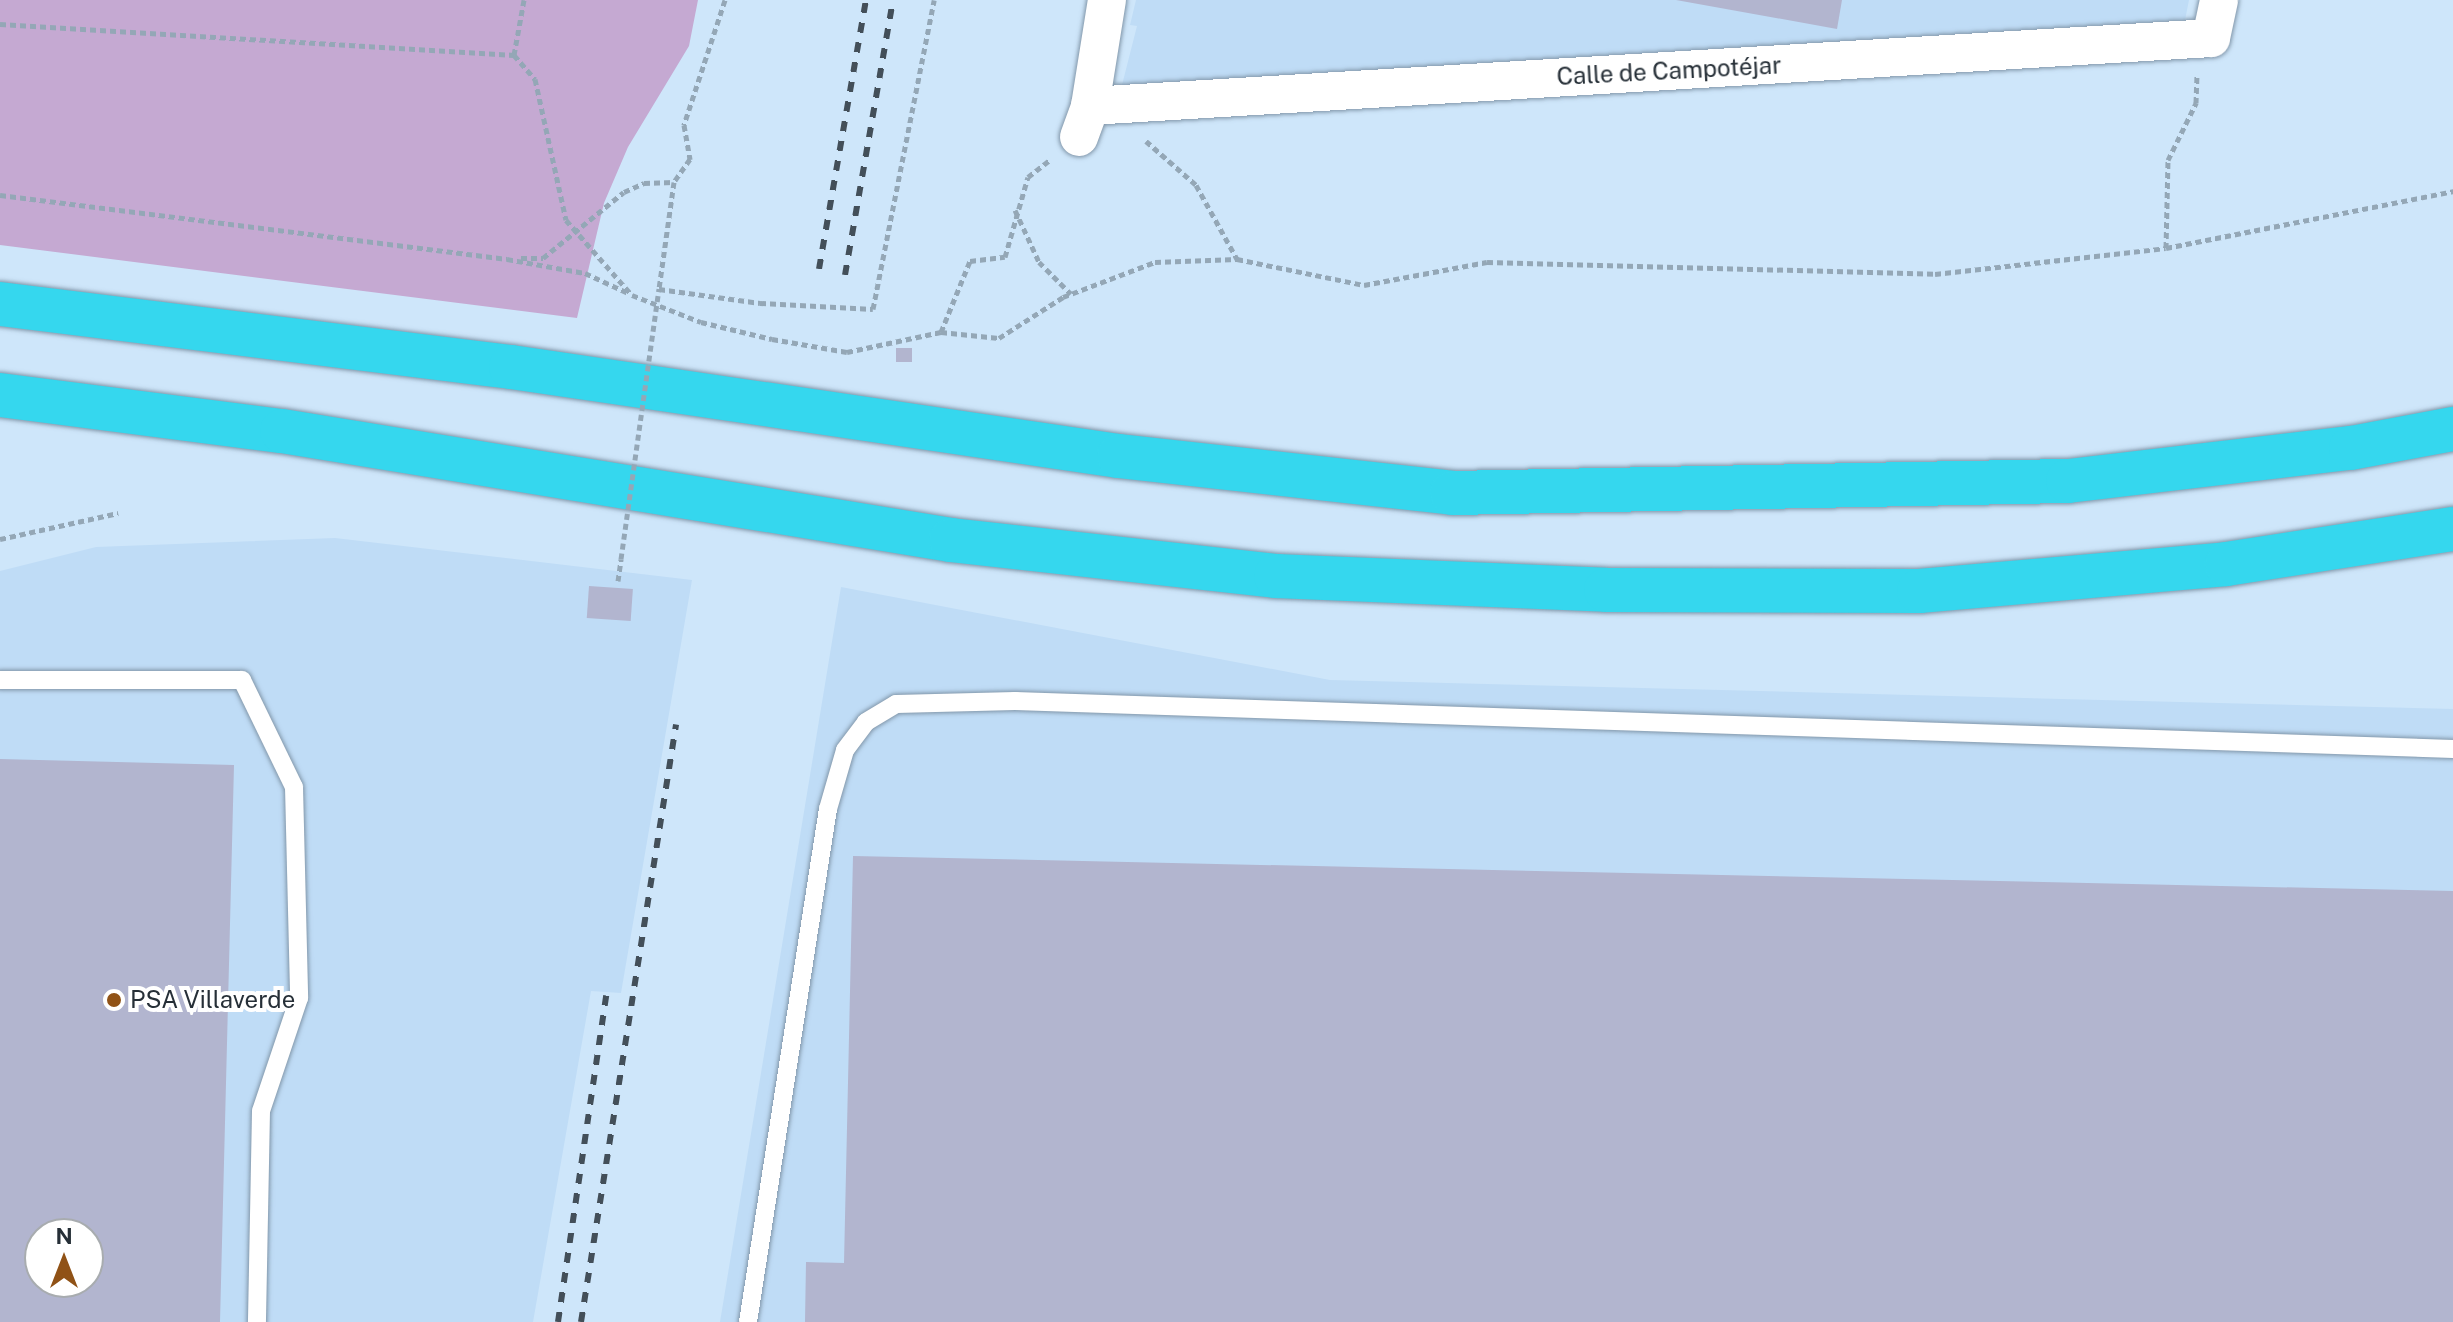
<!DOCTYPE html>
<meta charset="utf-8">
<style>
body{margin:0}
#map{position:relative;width:2453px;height:1322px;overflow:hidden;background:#cee6fa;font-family:"Public Sans",sans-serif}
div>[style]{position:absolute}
.built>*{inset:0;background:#bfdcf6}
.green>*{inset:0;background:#c5a9d2}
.building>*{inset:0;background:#b2b5cf;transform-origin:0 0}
.path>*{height:5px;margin-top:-2.5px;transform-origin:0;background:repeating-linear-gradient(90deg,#94a7b6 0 6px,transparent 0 10px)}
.roads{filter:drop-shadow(0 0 2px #8297aa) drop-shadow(0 0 2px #8297aa)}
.service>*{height:18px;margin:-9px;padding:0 9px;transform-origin:9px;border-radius:9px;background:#fff}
.minor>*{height:38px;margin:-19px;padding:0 19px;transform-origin:19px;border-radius:19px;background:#fff}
.motorway>*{height:44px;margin:-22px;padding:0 22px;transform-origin:22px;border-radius:22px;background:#35d7ee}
.rail>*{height:6px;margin-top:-3px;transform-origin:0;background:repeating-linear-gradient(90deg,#434f59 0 10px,transparent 0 20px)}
.path-bridge>*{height:5px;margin-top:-2.5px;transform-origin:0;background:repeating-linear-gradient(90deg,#94a7b6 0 6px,transparent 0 10px)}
.dots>*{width:22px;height:22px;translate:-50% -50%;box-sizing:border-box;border:4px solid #fff;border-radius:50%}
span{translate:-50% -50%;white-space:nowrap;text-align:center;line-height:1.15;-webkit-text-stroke:8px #fff;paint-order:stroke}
.street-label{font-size:24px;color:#262f37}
.poi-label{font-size:24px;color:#262f37}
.left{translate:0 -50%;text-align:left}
.north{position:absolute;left:24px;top:1218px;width:80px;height:80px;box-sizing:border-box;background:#fff;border:2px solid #a8acaf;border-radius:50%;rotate:0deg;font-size:22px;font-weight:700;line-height:32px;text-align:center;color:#262f37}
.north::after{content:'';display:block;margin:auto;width:28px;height:36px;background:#905216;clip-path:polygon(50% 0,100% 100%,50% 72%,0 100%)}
</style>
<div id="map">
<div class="built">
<i style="clip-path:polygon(1136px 0,2189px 0,2185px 20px,1122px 85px,1137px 26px,1130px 25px)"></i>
<i style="clip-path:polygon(evenodd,335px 538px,692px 580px,621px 993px,591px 991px,533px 1322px,0 1322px,0 571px,96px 547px,335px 538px,40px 1234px,88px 1234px,88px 1282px,40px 1282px,40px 1234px)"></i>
<i style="clip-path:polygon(841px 587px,1330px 680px,2453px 709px,2453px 1322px,720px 1322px)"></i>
</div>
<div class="green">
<i style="clip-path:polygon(0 0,698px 0,689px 46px,628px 147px,604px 203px,577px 318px,0 245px)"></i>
</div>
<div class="building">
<i style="clip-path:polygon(1676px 0,1842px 0,1837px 29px)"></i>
<i style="left:896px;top:348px;width:16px;height:14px"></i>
<i style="left:589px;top:586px;width:44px;height:32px;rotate:4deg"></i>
<i style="clip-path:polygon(evenodd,0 759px,234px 765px,220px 1322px,0 1322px,0 759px,40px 1234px,88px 1234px,88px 1282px,40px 1282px,40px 1234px)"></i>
<i style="clip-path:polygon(853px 856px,2453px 891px,2453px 1322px,805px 1322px,806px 1262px,844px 1263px)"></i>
</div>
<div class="path">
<i style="left:725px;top:0;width:132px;rotate:108.2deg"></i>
<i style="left:684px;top:125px;width:35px;rotate:80deg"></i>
<i style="left:690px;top:159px;width:28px;rotate:125deg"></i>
<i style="left:674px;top:182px;width:108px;rotate:98deg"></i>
<i style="left:659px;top:289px;width:102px;rotate:7.9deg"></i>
<i style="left:760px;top:303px;width:113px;rotate:3deg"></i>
<i style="left:873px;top:309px;width:315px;rotate:-78.8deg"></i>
<i style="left:0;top:24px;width:515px;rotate:3.45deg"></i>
<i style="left:514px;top:55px;width:32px;rotate:49deg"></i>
<i style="left:535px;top:79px;width:144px;rotate:77.6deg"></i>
<i style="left:566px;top:220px;width:100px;rotate:48.7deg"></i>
<i style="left:632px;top:295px;width:74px;rotate:21.4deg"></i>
<i style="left:701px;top:322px;width:73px;rotate:13.5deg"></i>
<i style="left:772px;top:339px;width:76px;rotate:9.8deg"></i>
<i style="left:847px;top:352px;width:96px;rotate:-12deg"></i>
<i style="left:941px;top:332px;width:58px;rotate:5.9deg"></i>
<i style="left:999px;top:338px;width:76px;rotate:-32.6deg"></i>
<i style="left:1063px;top:297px;width:98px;rotate:-20.8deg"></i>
<i style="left:1155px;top:262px;width:82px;rotate:-2.1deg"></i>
<i style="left:514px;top:55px;width:56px;rotate:-79.7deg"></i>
<i style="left:1146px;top:141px;width:67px;rotate:41.3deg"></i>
<i style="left:1196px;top:185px;width:85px;rotate:61deg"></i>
<i style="left:1237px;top:259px;width:130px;rotate:11.6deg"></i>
<i style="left:1364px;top:285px;width:125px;rotate:-10.6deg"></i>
<i style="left:1487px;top:262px;width:448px;rotate:1.5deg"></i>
<i style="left:1935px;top:274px;width:232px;rotate:-6.4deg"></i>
<i style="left:2166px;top:248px;width:293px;rotate:-11.2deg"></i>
<i style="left:0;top:195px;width:511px;rotate:7.19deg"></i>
<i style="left:507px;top:259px;width:79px;rotate:10.2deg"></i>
<i style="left:585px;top:273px;width:47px;rotate:24.9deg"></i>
<i style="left:1015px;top:210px;width:57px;rotate:65.2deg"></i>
<i style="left:1039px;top:262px;width:45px;rotate:45deg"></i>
<i style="left:2166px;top:248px;width:88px;rotate:-88.7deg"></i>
<i style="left:2168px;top:160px;width:64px;rotate:-63.8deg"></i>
<i style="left:2196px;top:103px;width:28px;rotate:-88deg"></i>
<i style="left:521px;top:258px;width:22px"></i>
<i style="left:543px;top:258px;width:104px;rotate:-39.2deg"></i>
<i style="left:624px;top:192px;width:22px;rotate:-24deg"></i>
<i style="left:644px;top:183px;width:30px;rotate:-2deg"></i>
<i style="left:941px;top:332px;width:77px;rotate:-67.8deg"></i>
<i style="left:970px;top:261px;width:35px;rotate:-7deg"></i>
<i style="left:1005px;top:257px;width:83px;rotate:-74deg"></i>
<i style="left:1028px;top:177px;width:28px;rotate:-38deg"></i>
<i style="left:0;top:539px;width:121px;rotate:-12.4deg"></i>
<i style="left:618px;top:581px;width:22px;rotate:-82deg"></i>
</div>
<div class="roads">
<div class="service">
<i style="left:0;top:680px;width:242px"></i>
<i style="left:242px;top:680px;width:119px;rotate:64.1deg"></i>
<i style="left:294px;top:787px;width:211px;rotate:88.6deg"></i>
<i style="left:299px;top:998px;width:119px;rotate:108.6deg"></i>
<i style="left:261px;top:1111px;width:211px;rotate:91.1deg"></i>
<i style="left:748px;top:1322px;width:519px;rotate:-81.14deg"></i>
<i style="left:828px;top:809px;width:61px;rotate:-73.9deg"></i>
<i style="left:845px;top:750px;width:35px;rotate:-53deg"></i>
<i style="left:866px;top:722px;width:35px;rotate:-31deg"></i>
<i style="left:896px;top:704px;width:119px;rotate:-1.4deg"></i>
<i style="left:1015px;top:701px;width:1439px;rotate:1.91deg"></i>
</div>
<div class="minor">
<i style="left:1090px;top:106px;width:1123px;rotate:-3.47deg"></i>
<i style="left:2211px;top:38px;width:39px;rotate:-78deg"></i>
<i style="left:1079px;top:137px;width:33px;rotate:-70deg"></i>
<i style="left:1090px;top:106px;width:107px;rotate:-80.9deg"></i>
</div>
<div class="motorway">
<i style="left:0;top:304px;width:515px;rotate:7.03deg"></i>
<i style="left:511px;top:367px;width:614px;rotate:8.33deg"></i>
<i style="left:1119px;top:456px;width:335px;rotate:6.3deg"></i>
<i style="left:1452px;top:493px;width:616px;rotate:-1.12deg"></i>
<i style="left:2068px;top:481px;width:285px;rotate:-6.7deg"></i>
<i style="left:2351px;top:448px;width:104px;rotate:-10.6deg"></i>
<i style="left:0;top:395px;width:284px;rotate:7.3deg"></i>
<i style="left:282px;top:431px;width:678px;rotate:9.25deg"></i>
<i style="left:951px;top:540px;width:327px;rotate:6.3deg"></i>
<i style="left:1276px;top:576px;width:330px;rotate:2.4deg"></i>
<i style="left:1606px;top:590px;width:313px;rotate:0.2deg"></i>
<i style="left:1919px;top:591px;width:309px;rotate:-5deg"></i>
<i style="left:2227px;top:564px;width:229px;rotate:-8.8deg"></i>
</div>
</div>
<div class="rail">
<i style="left:819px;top:269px;width:273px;rotate:-80.1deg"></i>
<i style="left:845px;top:275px;width:279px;rotate:-80.1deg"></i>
<i style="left:558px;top:1322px;width:330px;rotate:-81.6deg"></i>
<i style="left:581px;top:1322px;width:605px;rotate:-80.96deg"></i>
</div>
<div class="path-bridge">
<i style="left:621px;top:559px;width:273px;rotate:-82deg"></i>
</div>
<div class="dots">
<i style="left:114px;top:1000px;background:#905216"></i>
</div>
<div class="street-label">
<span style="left:1669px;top:71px;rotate:-3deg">Calle de Campotéjar</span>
</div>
<div class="poi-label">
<span class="left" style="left:130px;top:1000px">PSA Villaverde</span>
</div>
<div class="north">N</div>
</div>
